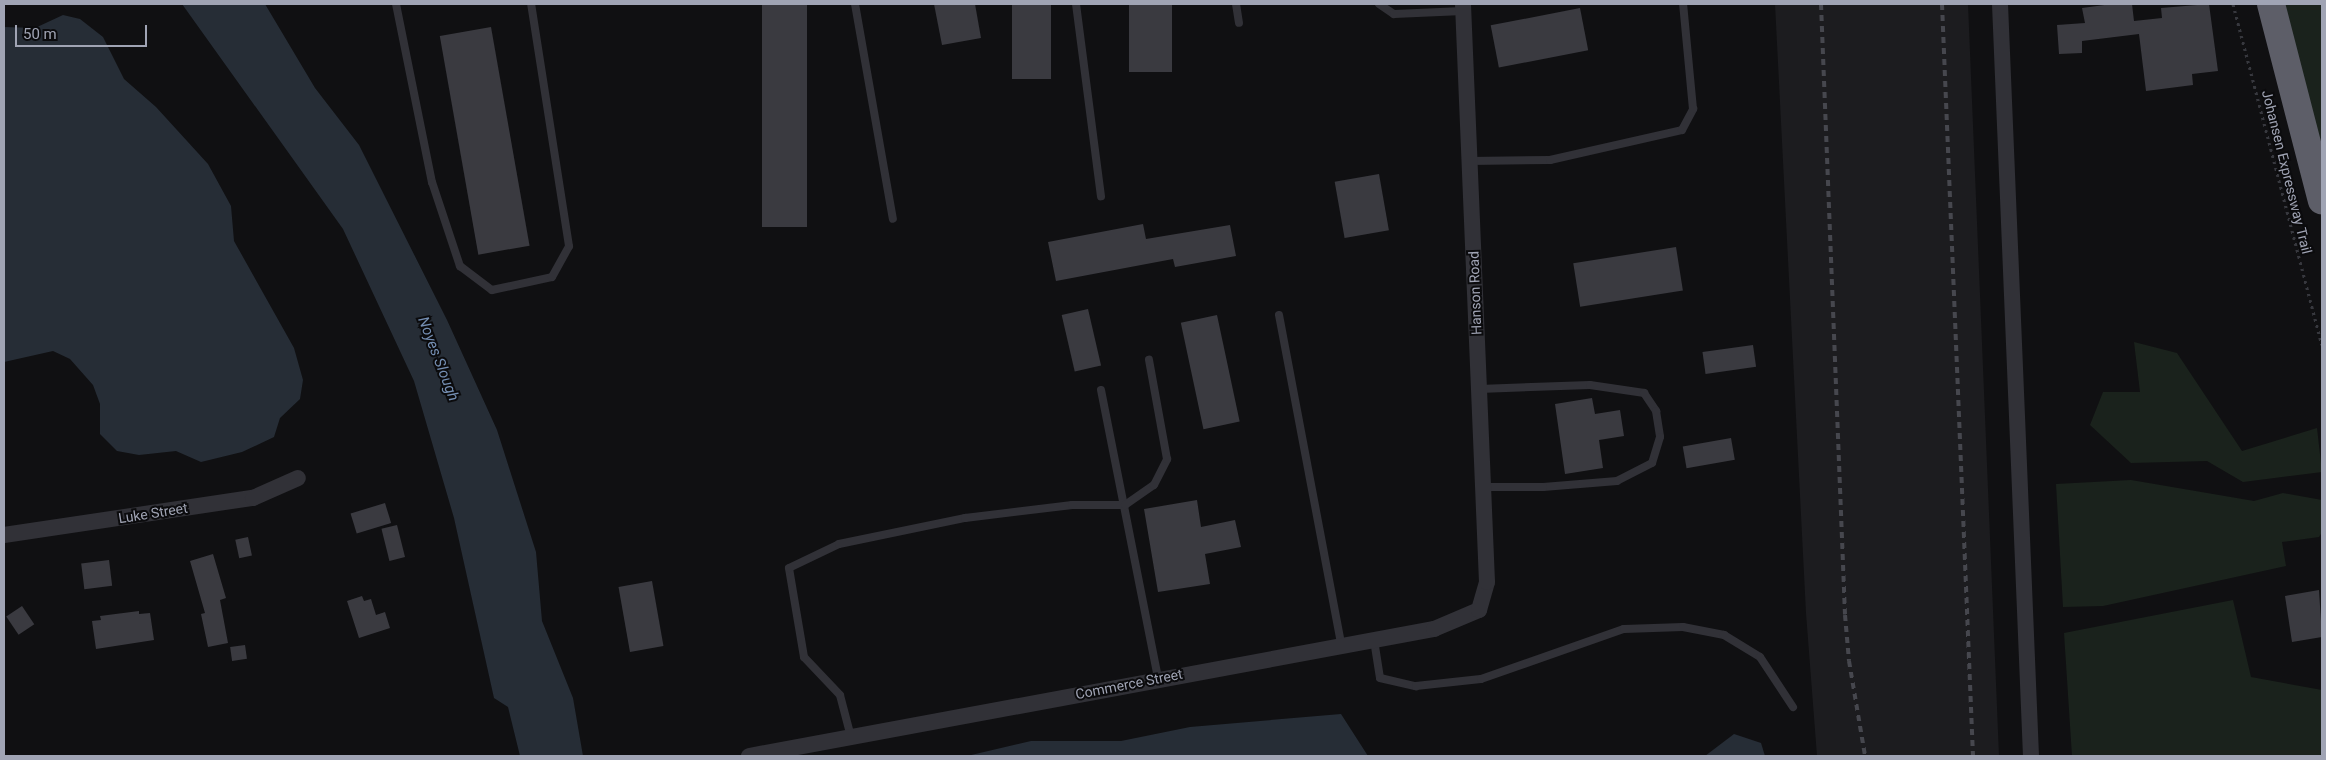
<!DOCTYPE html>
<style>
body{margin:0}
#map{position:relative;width:2326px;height:760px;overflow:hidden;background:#101012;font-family:Roboto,sans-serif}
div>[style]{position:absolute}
.built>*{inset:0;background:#1c1c1f}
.green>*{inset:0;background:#1a221c}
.water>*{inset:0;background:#262d36}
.building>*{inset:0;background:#3a3a40;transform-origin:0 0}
.path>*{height:3px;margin-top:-1.5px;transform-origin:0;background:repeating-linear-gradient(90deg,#37383e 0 2.5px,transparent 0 6.5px)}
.lane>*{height:8px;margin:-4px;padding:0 4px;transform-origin:4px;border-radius:4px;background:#313137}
.street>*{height:16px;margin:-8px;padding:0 8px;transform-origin:8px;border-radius:8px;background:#313137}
.highway>*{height:28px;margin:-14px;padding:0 14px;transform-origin:14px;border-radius:14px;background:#5d5e68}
.rail>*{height:4px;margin-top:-2px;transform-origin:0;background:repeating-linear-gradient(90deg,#46474e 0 6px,transparent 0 11px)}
span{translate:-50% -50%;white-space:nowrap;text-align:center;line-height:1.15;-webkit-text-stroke:4px #0b0b0d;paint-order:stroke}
.street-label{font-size:14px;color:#a0a4b4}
.water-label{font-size:15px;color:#748eb2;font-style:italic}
.frame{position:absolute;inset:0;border:5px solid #a0a4b4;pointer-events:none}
.scale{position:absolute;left:15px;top:25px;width:132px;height:22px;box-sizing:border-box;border:2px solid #a0a4b4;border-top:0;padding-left:6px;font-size:15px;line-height:18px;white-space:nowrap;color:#a0a4b4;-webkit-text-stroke:4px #0b0b0d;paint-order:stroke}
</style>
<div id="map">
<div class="built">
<i style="clip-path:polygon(1775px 4px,1968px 4px,1999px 756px,1817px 756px,1806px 613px)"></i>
</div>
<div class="green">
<i style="clip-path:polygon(2284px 4px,2322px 4px,2322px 154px)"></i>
<i style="clip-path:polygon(2134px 342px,2177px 353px,2242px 451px,2317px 428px,2322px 472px,2243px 482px,2207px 461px,2131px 463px,2090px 425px,2103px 392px,2140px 392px)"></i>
<i style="clip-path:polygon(2131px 480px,2254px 501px,2283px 493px,2322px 500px,2322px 532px,2319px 537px,2282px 542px,2286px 566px,2103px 606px,2063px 607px,2056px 484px)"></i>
<i style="clip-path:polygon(2233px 600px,2251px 677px,2322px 690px,2322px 756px,2072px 756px,2064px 633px)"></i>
</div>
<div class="water">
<i style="clip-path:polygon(182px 4px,265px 4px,315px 88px,359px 145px,447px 320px,497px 430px,536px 552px,542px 621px,573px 698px,583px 756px,520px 756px,508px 707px,494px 698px,454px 518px,414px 381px,343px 229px)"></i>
<i style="clip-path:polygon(63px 15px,80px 19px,103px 37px,124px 79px,156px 107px,208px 164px,231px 206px,234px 241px,294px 348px,303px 380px,300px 399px,280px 418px,274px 437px,242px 452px,201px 462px,176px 451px,139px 455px,117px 451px,100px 434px,100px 404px,93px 385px,70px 359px,53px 351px,4px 362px,4px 27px,35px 28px)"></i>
<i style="clip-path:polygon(1341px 714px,1368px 756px,967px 756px,1031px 741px,1121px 741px,1190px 727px)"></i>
<i style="clip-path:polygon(1734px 734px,1761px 743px,1765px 756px,1705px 756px)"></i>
</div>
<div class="building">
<i style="left:762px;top:4px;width:45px;height:223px"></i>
<i style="clip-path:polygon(934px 4px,975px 4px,981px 38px,942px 45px)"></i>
<i style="left:1012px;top:4px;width:39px;height:75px"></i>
<i style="left:1129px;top:4px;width:43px;height:68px"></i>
<i style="clip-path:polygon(2112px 4px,2132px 4px,2134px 21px,2162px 18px,2161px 8px,2209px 4px,2218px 71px,2192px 74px,2193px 85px,2146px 91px,2139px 34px,2082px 41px,2082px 53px,2059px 54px,2057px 25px,2085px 23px,2082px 8px)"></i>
<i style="left:1580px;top:8px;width:43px;height:91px;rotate:79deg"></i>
<i style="left:491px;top:27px;width:222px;height:52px;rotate:80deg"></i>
<i style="left:1379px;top:174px;width:57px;height:45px;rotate:80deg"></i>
<i style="clip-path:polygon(1143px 224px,1146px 239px,1230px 225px,1236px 256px,1175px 267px,1173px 259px,1056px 281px,1048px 242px)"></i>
<i style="left:1676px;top:247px;width:44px;height:104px;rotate:81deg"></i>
<i style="left:1088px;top:309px;width:58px;height:27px;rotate:77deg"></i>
<i style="left:1217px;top:315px;width:109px;height:37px;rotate:78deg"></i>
<i style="left:1753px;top:345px;width:22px;height:51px;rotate:82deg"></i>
<i style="clip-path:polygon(1592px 398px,1595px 414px,1620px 410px,1624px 436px,1599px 440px,1603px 468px,1565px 474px,1555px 404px)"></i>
<i style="left:1731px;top:438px;width:22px;height:49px;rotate:80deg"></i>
<i style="clip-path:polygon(1197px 500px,1201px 527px,1235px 520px,1241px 547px,1205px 554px,1210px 584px,1158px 592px,1144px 509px)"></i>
<i style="left:385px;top:503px;width:21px;height:36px;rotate:73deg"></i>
<i style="left:397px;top:525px;width:33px;height:16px;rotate:76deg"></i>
<i style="left:248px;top:537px;width:19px;height:13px;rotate:78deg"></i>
<i style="clip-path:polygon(213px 554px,226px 598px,220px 600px,228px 643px,208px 647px,201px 614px,205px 613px,190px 561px)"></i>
<i style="left:109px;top:560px;width:26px;height:28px;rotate:83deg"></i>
<i style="left:652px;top:581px;width:66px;height:34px;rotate:80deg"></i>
<i style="clip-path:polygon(2319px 590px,2322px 637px,2292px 642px,2285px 596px)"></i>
<i style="clip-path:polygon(362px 596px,364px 601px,371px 599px,376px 615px,385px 612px,390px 628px,359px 638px,347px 601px)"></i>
<i style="left:22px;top:606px;width:22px;height:19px;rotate:56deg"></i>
<i style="clip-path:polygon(139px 611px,139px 614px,150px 613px,154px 640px,96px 649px,92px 621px,101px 620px,100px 616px)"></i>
<i style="left:245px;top:645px;width:14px;height:15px;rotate:82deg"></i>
</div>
<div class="path">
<i style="left:2233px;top:4px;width:352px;rotate:75.4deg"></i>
</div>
<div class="lane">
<i style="left:396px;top:4px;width:182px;rotate:78.6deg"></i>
<i style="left:432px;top:182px;width:89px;rotate:71.6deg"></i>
<i style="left:460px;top:266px;width:40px;rotate:37deg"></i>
<i style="left:492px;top:290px;width:61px;rotate:-12.2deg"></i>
<i style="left:552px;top:277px;width:35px;rotate:-61deg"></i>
<i style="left:569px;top:246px;width:245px;rotate:-98.9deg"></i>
<i style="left:855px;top:4px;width:218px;rotate:80deg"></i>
<i style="left:1076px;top:4px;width:194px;rotate:82.6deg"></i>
<i style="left:1236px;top:4px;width:19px;rotate:81deg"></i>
<i style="left:1379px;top:4px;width:18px;rotate:34deg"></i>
<i style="left:1394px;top:14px;width:69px;rotate:-2.5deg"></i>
<i style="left:1469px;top:161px;width:81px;rotate:-0.7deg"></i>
<i style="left:1550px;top:160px;width:135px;rotate:-12.8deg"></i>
<i style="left:1682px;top:130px;width:24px;rotate:-62deg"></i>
<i style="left:1693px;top:109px;width:105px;rotate:-95.4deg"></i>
<i style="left:1279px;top:315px;width:334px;rotate:79.3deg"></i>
<i style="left:1479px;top:389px;width:111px;rotate:-2.1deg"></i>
<i style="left:1590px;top:385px;width:55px;rotate:8.4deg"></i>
<i style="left:1644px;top:393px;width:22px;rotate:56deg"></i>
<i style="left:1656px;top:411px;width:26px;rotate:81deg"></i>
<i style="left:1660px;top:437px;width:27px;rotate:107deg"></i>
<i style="left:1652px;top:463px;width:39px;rotate:153deg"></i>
<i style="left:1617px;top:481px;width:74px;rotate:175.4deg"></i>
<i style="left:1543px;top:487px;width:59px;rotate:180deg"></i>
<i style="left:1101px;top:390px;width:294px;rotate:78.8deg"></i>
<i style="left:1374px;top:640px;width:38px;rotate:81deg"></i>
<i style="left:1380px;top:678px;width:37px;rotate:13deg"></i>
<i style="left:1416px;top:686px;width:65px;rotate:-6.1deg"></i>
<i style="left:1481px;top:679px;width:151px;rotate:-19.3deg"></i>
<i style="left:1624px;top:629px;width:59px;rotate:-1.9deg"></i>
<i style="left:1683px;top:627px;width:42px;rotate:11deg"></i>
<i style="left:1724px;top:635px;width:42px;rotate:31.4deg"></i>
<i style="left:1760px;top:657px;width:60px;rotate:56.6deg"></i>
<i style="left:851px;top:737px;width:43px;rotate:-104.7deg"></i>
<i style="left:840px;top:695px;width:52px;rotate:-133.5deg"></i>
<i style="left:804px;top:657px;width:90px;rotate:-99.6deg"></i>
<i style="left:789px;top:568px;width:55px;rotate:-25.6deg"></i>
<i style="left:839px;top:544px;width:129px;rotate:-11.7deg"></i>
<i style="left:965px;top:518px;width:108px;rotate:-6.9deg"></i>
<i style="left:1072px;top:505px;width:53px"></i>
<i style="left:1125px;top:505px;width:35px;rotate:-35deg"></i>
<i style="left:1154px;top:485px;width:29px;rotate:-63deg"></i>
<i style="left:1167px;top:459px;width:101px;rotate:-100.3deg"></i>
</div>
<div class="street">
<i style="left:2000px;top:4px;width:753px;rotate:87.64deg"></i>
<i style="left:4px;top:535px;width:252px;rotate:-8.5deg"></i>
<i style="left:253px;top:498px;width:49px;rotate:-24deg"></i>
<i style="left:749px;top:756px;width:697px;rotate:-10.5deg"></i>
<i style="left:1434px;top:629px;width:49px;rotate:-22.9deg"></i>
<i style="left:1479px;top:610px;width:29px;rotate:-74deg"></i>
<i style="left:1487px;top:582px;width:578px;rotate:-92.38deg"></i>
</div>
<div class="highway">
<i style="left:2271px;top:4px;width:203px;rotate:75.5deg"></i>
</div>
<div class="rail">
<i style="left:1821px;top:4px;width:611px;rotate:87.75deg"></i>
<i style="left:1845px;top:615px;width:46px;rotate:85deg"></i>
<i style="left:1849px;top:661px;width:96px;rotate:80.4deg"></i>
<i style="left:1942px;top:4px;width:753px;rotate:87.64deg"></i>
</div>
<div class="street-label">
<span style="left:2287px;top:172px;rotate:76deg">Johansen Expressway Trail</span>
<span style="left:1475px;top:293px;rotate:-92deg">Hanson Road</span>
<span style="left:153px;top:513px;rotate:-9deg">Luke Street</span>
<span style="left:1129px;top:684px;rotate:-11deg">Commerce Street</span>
</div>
<div class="water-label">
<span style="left:438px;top:359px;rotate:69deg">Noyes Slough</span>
</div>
<div class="frame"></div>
<div class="scale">50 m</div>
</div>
